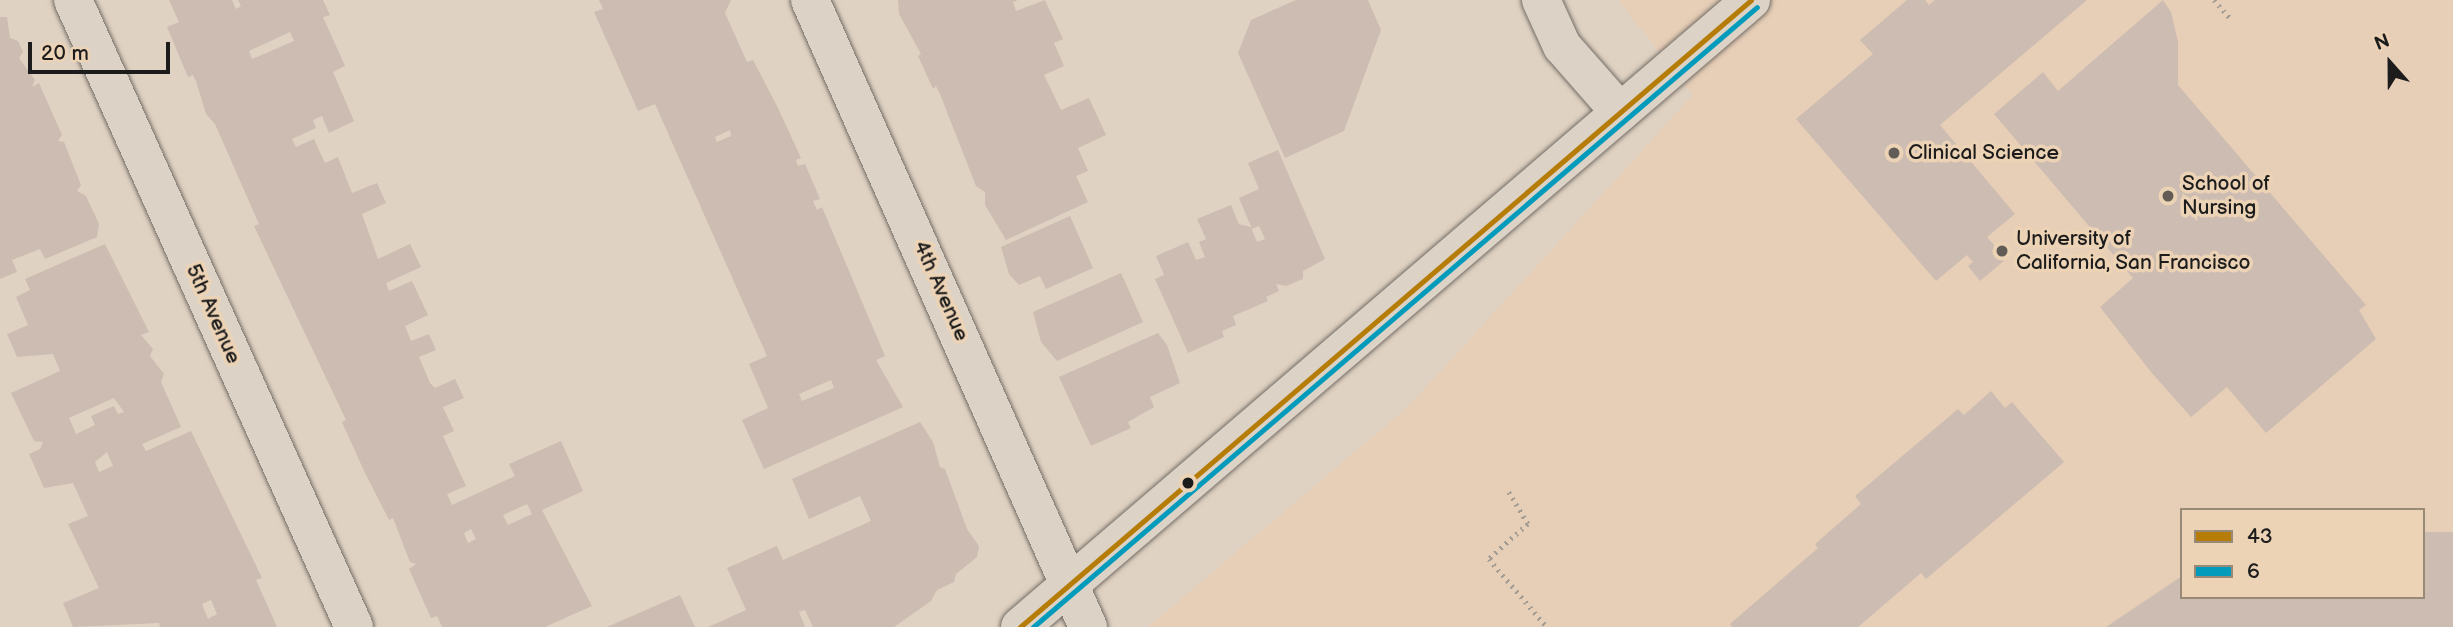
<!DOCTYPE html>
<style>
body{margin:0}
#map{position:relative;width:2453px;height:627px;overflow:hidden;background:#e0d2c2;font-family:"Balsamiq Sans",sans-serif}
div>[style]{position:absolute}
.built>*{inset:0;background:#e7ceb7}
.building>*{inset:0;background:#ccbcb1}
.path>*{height:4.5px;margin-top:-2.25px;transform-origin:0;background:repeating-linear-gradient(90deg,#a49d94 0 2px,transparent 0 7px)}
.roads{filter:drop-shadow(0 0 2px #746e67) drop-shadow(0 0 2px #746e67)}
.minor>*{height:38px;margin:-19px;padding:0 19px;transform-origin:19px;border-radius:19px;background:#dcd2c6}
.bus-1>*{height:5px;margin:-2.5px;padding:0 2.5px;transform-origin:2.5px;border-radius:2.5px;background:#b57d08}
.bus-2>*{height:5px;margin:-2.5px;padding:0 2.5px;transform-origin:2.5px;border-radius:2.5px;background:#039bbc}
.dots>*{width:19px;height:19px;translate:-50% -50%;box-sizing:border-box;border:4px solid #edd3b5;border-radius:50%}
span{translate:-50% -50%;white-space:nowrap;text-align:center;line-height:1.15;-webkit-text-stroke:7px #edd3b5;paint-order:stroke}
.poi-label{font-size:21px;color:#1c1c1c}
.left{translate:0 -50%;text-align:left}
.street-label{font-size:21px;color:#1c1c1c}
.legend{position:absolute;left:2180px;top:508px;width:245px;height:91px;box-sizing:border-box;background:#edd3b5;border:2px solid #998a78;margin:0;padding:9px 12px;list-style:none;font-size:21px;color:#1c1c1c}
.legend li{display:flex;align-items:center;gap:14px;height:35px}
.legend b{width:35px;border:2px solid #998a78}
.north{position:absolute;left:2355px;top:28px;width:70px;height:70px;-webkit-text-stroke:5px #edd3b5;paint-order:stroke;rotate:339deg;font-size:19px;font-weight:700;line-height:28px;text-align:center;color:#1c1c1c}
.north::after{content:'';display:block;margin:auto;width:24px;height:32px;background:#1c1c1c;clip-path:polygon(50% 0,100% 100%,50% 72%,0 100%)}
.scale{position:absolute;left:28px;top:42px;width:142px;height:32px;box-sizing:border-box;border:4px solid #1c1c1c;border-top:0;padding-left:9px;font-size:21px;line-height:24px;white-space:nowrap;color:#1c1c1c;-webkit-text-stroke:5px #edd3b5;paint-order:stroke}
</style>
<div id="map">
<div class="built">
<i style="clip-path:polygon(evenodd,1618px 0,2453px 0,2453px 627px,1148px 627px,1408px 407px,1693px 95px,1618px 0,2182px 510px,2423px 510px,2423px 597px,2182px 597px,2182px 510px)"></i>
</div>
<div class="building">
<i style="clip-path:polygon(evenodd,169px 0,232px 0,236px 9px,241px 6px,238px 0,323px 0,330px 15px,323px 17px,345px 66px,333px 72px,354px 121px,329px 133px,322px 116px,313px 120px,316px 128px,292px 139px,296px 147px,314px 139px,325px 163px,338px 157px,352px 193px,377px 183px,386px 203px,362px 214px,378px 259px,410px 244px,421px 267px,386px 283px,389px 291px,412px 281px,428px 315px,405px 326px,411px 341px,429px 334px,436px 350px,419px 357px,430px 383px,435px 388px,455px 379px,464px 398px,443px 407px,454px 431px,443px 436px,466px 486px,447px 494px,452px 505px,515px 476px,509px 464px,561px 441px,583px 491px,542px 510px,592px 606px,545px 627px,442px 627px,437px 616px,431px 618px,409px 569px,416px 564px,410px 562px,393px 518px,389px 520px,364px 471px,342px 422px,346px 420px,254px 226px,259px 224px,215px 124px,206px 114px,196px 81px,193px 75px,188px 77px,167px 27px,179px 22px,169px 0,290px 32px,294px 41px,252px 59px,249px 51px,290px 32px,169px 0,527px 504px,532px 514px,508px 525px,503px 515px,527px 504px,169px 0,471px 529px,476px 539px,468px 543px,464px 533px,471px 529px)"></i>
<i style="clip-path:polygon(evenodd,599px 0,731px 0,725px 13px,747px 62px,753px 60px,778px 108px,801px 158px,796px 160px,798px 166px,805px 164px,820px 199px,813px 201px,817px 210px,822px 207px,885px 356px,876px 360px,903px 407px,764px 469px,742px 420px,768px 408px,749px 364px,767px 356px,655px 104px,638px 111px,594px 12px,603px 9px,599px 0,730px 130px,731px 136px,717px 142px,715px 137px,730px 130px,599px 0,831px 380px,834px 388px,802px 401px,799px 394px,831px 380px)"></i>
<i style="clip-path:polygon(898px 0,1018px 0,1013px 2px,1016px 11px,1045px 0,1063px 39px,1054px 43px,1064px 66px,1044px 75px,1061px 110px,1089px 98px,1106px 135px,1078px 148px,1088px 171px,1076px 176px,1088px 202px,1006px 240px,985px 205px,985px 192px,976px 186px,940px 94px,936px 86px,933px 89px,918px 56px,921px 54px,899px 14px)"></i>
<i style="clip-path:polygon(1296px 0,1368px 0,1381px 30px,1344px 131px,1285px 158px,1238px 53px,1251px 20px)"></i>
<i style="clip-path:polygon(1907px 0,1925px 0,1929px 5px,1935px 0,2087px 0,1940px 125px,2015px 214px,1987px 237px,2006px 259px,1980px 281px,1968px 266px,1973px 262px,1967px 255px,1936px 281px,1796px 119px,1873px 54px,1860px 40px)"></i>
<i style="clip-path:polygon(2163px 0,2171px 12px,2178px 42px,2178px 85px,2366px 305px,2359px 310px,2376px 339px,2266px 433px,2227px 387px,2191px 417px,2151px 372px,2100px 307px,2133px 278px,1994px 114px,2043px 72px,2058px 91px)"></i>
<i style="clip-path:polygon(0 17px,7px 17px,10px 38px,18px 41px,23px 52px,19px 58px,35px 80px,32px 87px,39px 83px,62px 135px,58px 141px,64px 142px,81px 185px,77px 191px,86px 196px,99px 224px,97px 237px,45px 259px,40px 249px,12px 260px,17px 272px,0 279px)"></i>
<i style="clip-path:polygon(1278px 150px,1325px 259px,1303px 271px,1303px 279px,1286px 286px,1276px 284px,1279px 291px,1266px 297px,1268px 301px,1233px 316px,1236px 325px,1222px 331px,1224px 337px,1188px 353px,1155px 279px,1164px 275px,1156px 256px,1188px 242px,1196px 260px,1205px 257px,1199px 242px,1206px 239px,1197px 219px,1231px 205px,1239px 224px,1251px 227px,1257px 242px,1265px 239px,1259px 226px,1252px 229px,1239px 198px,1259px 189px,1248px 163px)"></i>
<i style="clip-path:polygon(1070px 216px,1093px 268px,1046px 289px,1040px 276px,1019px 285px,1009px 274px,1001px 247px)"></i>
<i style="clip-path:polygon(evenodd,105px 244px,149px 332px,141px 335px,153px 349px,150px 356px,164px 374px,161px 382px,181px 427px,142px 444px,146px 451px,191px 431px,262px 578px,256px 580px,277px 627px,160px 627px,159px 623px,73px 627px,63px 603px,99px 588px,68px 524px,88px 516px,73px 483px,44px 488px,29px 454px,40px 449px,43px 442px,34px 441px,11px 393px,60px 371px,53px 354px,17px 357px,7px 334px,28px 325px,16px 297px,30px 290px,25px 279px,105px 244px,114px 398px,124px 412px,118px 414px,114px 406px,91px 416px,95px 425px,76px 434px,69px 418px,114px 398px,105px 244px,107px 452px,113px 466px,99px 472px,95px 462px,107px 452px,105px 244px,211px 600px,217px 614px,208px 619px,202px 604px,211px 600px)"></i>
<i style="clip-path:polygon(1121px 273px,1143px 322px,1057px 361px,1041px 342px,1033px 312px)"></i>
<i style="clip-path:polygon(1158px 333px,1167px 345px,1180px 383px,1150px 397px,1154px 407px,1128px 422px,1131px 428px,1091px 446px,1059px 377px)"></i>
<i style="clip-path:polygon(1991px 391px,2005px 408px,2012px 402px,2064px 462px,1926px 579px,1921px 573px,1858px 627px,1732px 627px,1730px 624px,1818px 548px,1815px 544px,1861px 504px,1855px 496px,1958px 409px,1964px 415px)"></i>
<i style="clip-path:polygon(920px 422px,933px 442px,940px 467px,945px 469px,967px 529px,979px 546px,977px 557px,956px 574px,954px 582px,937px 590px,931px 601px,894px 627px,813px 627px,805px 610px,799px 612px,805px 627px,708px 627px,746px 610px,727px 568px,777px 546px,783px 560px,871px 521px,860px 496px,809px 519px,792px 479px)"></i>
<i style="clip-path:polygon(2423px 532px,2453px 532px,2453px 627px,2106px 627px,2182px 576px,2182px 597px,2423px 597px)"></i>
<i style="clip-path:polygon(680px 595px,695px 627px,607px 627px)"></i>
</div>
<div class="path">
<i style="left:2214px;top:0;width:27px;rotate:48deg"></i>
<i style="left:1509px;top:492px;width:37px;rotate:59deg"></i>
<i style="left:1528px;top:524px;width:52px;rotate:138.1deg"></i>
<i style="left:1489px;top:559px;width:89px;rotate:49.5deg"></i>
</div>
<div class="roads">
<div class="minor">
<i style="left:73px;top:0;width:687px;rotate:65.86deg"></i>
<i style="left:810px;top:0;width:686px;rotate:66.09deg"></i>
<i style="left:1541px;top:0;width:51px;rotate:65.5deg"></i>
<i style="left:1562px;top:46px;width:88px;rotate:48.7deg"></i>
<i style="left:1020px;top:627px;width:963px;rotate:-40.62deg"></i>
</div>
</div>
<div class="bus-1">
<i style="left:1020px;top:627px;width:963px;rotate:-40.62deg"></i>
</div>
<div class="bus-2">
<i style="left:1033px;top:627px;width:953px;rotate:-40.58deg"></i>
</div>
<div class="dots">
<i style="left:1894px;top:153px;background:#615c56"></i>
<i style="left:2168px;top:196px;background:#615c56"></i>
<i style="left:2002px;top:251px;background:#615c56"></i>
<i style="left:1188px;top:483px;background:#1c1c1c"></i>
</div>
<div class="poi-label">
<span class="left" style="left:1908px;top:153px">Clinical Science</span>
<span class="left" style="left:2182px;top:196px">School of<br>Nursing</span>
<span class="left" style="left:2016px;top:251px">University of<br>California, San Francisco</span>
</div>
<div class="street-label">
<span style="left:941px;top:291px;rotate:66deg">4th Avenue</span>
<span style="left:213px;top:314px;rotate:66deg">5th Avenue</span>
</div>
<ul class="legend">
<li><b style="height:9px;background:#b57d08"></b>43</li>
<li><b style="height:9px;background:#039bbc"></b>6</li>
</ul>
<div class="north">N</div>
<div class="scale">20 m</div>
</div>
